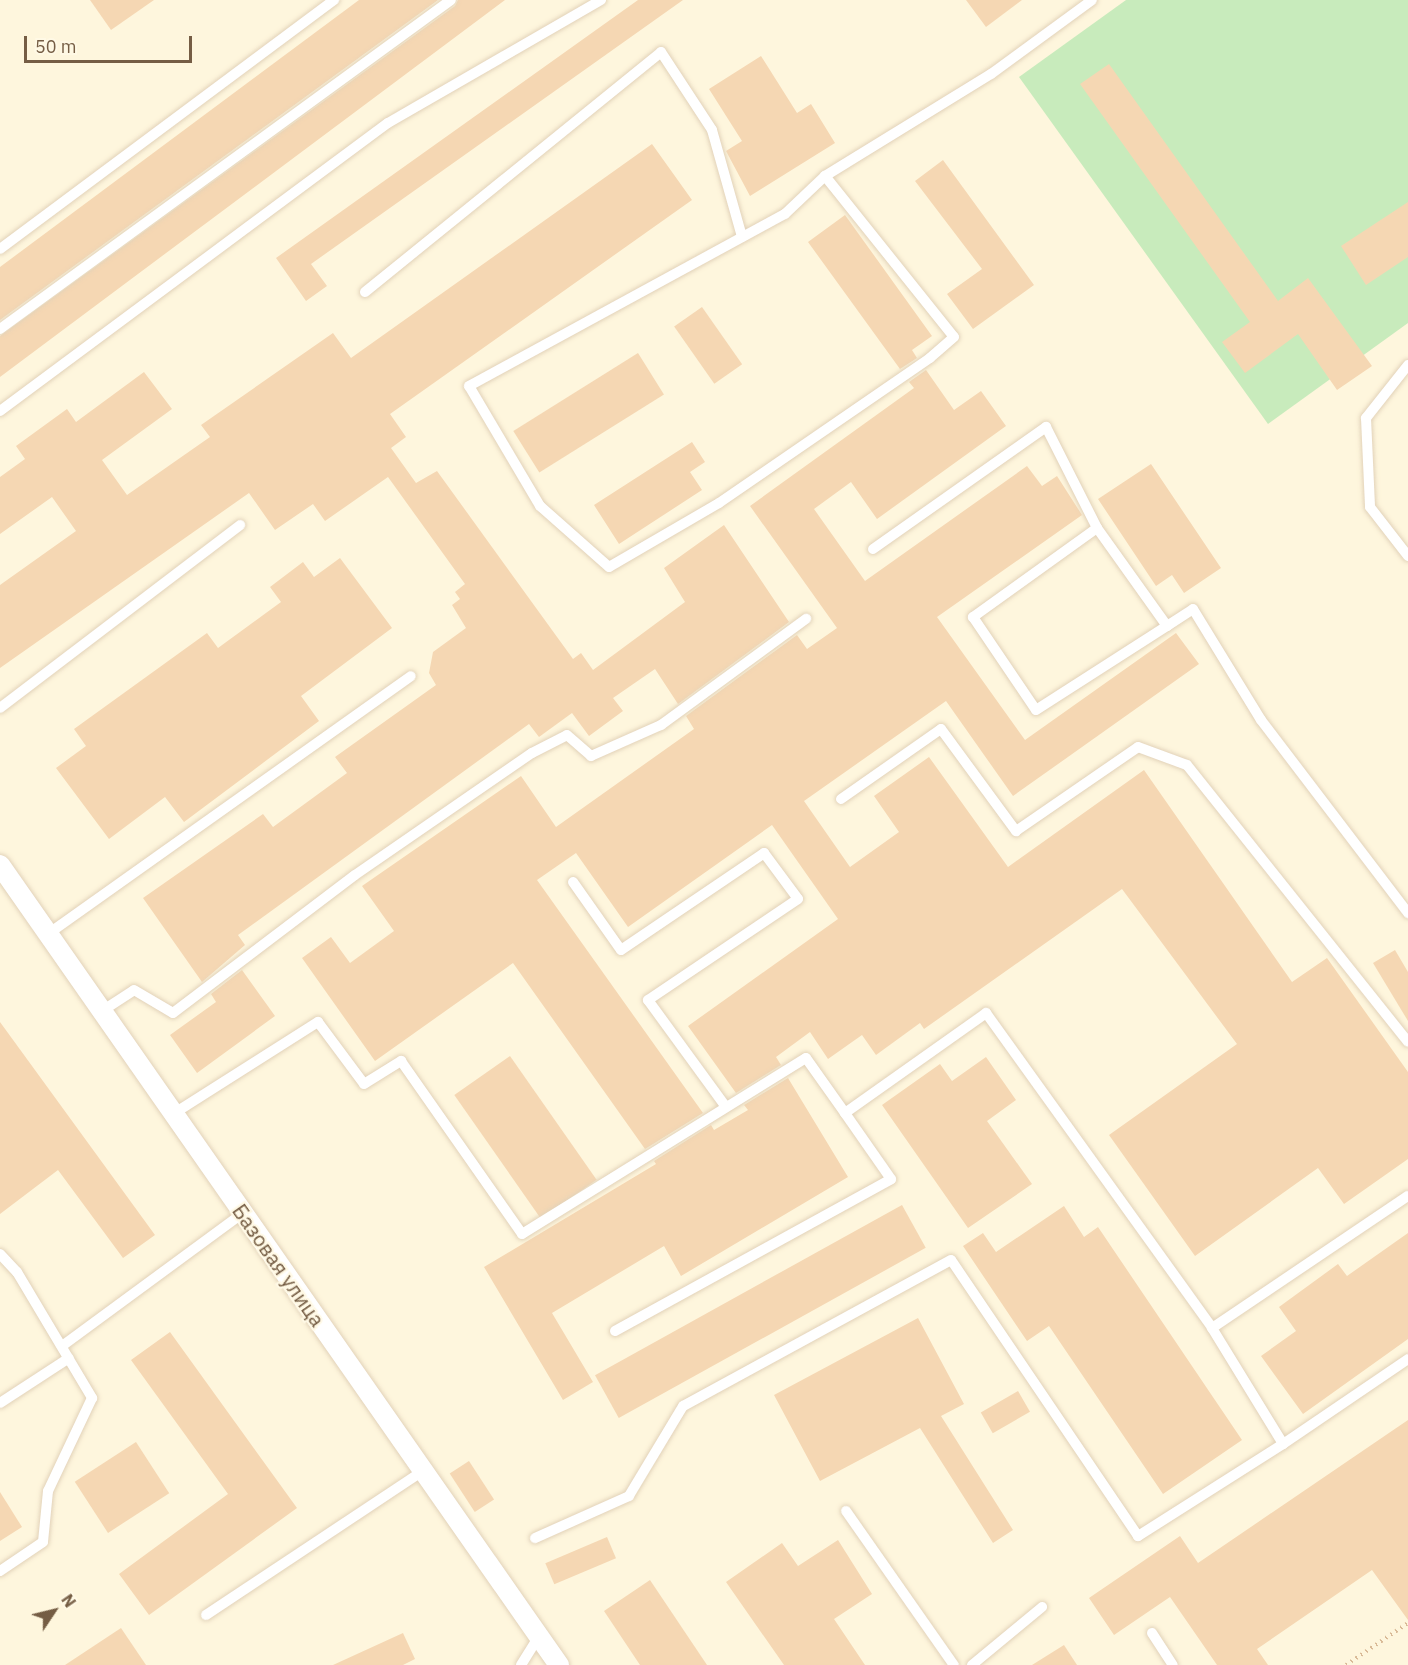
<!DOCTYPE html>
<meta charset="utf-8">
<style>
body{margin:0}
#map{position:relative;width:1408px;height:1665px;overflow:hidden;background:#fef6dd;font-family:"IBM Plex Sans",sans-serif}
div>[style]{position:absolute}
.green>*{inset:0;background:#c8ebbc}
.building>*{inset:0;background:#f5d7b3;transform-origin:0 0}
.path>*{height:4px;margin-top:-2px;transform-origin:0;background:repeating-linear-gradient(90deg,#d9ba97 0 1.5px,transparent 0 6px)}
.roads{filter:drop-shadow(0 0 2px #e2d2b9) drop-shadow(0 0 2px #e2d2b9)}
.lane>*{height:10px;margin:-5px;padding:0 5px;transform-origin:5px;border-radius:5px;background:#fff}
.street>*{height:20px;margin:-10px;padding:0 10px;transform-origin:10px;border-radius:10px;background:#fff}
span{translate:-50% -50%;white-space:nowrap;text-align:center;line-height:1.15;-webkit-text-stroke:4.5px #fff9e5;paint-order:stroke}
.street-label{font-size:21px;color:#755d44}
.north{position:absolute;left:24px;top:1581px;width:60px;height:60px;-webkit-text-stroke:4px #fff9e5;paint-order:stroke;rotate:55deg;font-size:16px;font-weight:700;line-height:24px;text-align:center;color:#755d44}
.north::after{content:'';display:block;margin:auto;width:21px;height:27px;background:#755d44;clip-path:polygon(50% 0,100% 100%,50% 72%,0 100%)}
.scale{position:absolute;left:24px;top:36px;width:168px;height:27px;box-sizing:border-box;border:3px solid #755d44;border-top:0;padding-left:8px;font-size:18px;line-height:21px;white-space:nowrap;color:#755d44;-webkit-text-stroke:4px #fff9e5;paint-order:stroke}
</style>
<div id="map">
<div class="green">
<i style="clip-path:polygon(1126px 0,1408px 0,1408px 323px,1268px 424px,1019px 77px)"></i>
</div>
<div class="building">
<i style="clip-path:polygon(90px 0,154px 0,111px 30px)"></i>
<i style="clip-path:polygon(359px 0,438px 0,0 320px,0 267px)"></i>
<i style="clip-path:polygon(458px 0,505px 0,0 377px,0 336px,455px 6px)"></i>
<i style="clip-path:polygon(638px 0,683px 0,311px 264px,327px 286px,306px 301px,276px 258px)"></i>
<i style="clip-path:polygon(966px 0,1022px 0,986px 27px)"></i>
<i style="clip-path:polygon(761px 56px,797px 113px,811px 104px,835px 143px,750px 196px,726px 151px,742px 141px,709px 89px)"></i>
<i style="clip-path:polygon(1109px 64px,1278px 301px,1308px 278px,1372px 366px,1337px 390px,1298px 334px,1245px 373px,1222px 342px,1250px 322px,1080px 84px)"></i>
<i style="clip-path:polygon(652px 144px,692px 200px,390px 414px,406px 437px,391px 448px,416px 483px,437px 471px,573px 659px,581px 653px,593px 670px,685px 602px,664px 568px,724px 525px,789px 622px,678px 704px,655px 669px,613px 698px,623px 711px,589px 736px,572px 713px,539px 737px,529px 724px,238px 935px,245px 945px,202px 982px,143px 898px,263px 814px,273px 827px,347px 773px,335px 757px,436px 685px,429px 673px,433px 652px,466px 628px,452px 605px,460px 599px,455px 592px,465px 584px,388px 477px,325px 521px,313px 504px,275px 530px,249px 493px,0 668px,0 585px,76px 531px,52px 497px,0 534px,0 477px,25px 459px,16px 446px,67px 409px,76px 422px,144px 372px,172px 409px,102px 460px,127px 495px,210px 437px,201px 425px,333px 333px,351px 358px)"></i>
<i style="clip-path:polygon(943px 160px,1034px 285px,973px 329px,947px 294px,982px 269px,915px 181px)"></i>
<i style="clip-path:polygon(1408px 202px,1408px 257px,1366px 285px,1341px 246px)"></i>
<i style="clip-path:polygon(845px 215px,932px 336px,912px 350px,917px 358px,900px 369px,808px 242px)"></i>
<i style="left:702px;top:307px;width:70px;height:34px;rotate:55deg"></i>
<i style="left:638px;top:353px;width:49px;height:147px;rotate:58deg"></i>
<i style="clip-path:polygon(926px 370px,954px 410px,981px 391px,1006px 426px,877px 519px,851px 482px,814px 509px,865px 581px,1027px 466px,1042px 486px,1057px 476px,1082px 515px,937px 617px,1025px 740px,1176px 633px,1199px 664px,1013px 796px,946px 701px,804px 801px,850px 867px,899px 832px,874px 796px,929px 757px,1008px 867px,1144px 770px,1292px 982px,1327px 958px,1408px 1072px,1408px 1159px,1344px 1204px,1318px 1168px,1195px 1256px,1109px 1135px,1237px 1044px,1122px 889px,924px 1029px,920px 1023px,876px 1055px,862px 1035px,828px 1059px,810px 1032px,776px 1057px,781px 1065px,736px 1093px,688px 1026px,838px 919px,772px 825px,628px 927px,576px 853px,537px 880px,703px 1113px,645px 1149px,513px 963px,375px 1061px,302px 958px,331px 937px,350px 963px,394px 931px,362px 886px,521px 776px,556px 827px,694px 729px,686px 716px,797px 635px,807px 649px,837px 628px,750px 506px,914px 388px,909px 382px)"></i>
<i style="clip-path:polygon(692px 442px,705px 462px,690px 472px,702px 490px,619px 544px,594px 505px)"></i>
<i style="clip-path:polygon(1151px 464px,1221px 568px,1184px 593px,1172px 575px,1156px 586px,1098px 499px)"></i>
<i style="clip-path:polygon(340px 558px,392px 628px,301px 696px,319px 721px,184px 822px,165px 797px,109px 839px,56px 768px,86px 746px,74px 729px,207px 633px,218px 648px,281px 602px,270px 587px,303px 562px,314px 577px)"></i>
<i style="clip-path:polygon(1395px 950px,1408px 972px,1408px 1021px,1373px 963px)"></i>
<i style="clip-path:polygon(242px 970px,275px 1016px,197px 1073px,170px 1035px,216px 1002px,211px 994px)"></i>
<i style="clip-path:polygon(0 1022px,155px 1235px,123px 1258px,58px 1170px,0 1214px)"></i>
<i style="left:510px;top:1056px;width:151px;height:68px;rotate:55deg"></i>
<i style="clip-path:polygon(986px 1057px,1016px 1100px,987px 1121px,1032px 1184px,968px 1228px,882px 1105px,940px 1064px,952px 1081px)"></i>
<i style="clip-path:polygon(788px 1078px,848px 1177px,681px 1276px,664px 1246px,552px 1313px,593px 1382px,563px 1400px,484px 1267px,656px 1164px,654px 1161px,711px 1125px,714px 1130px,748px 1110px,744px 1105px)"></i>
<i style="left:902px;top:1205px;width:49px;height:351px;rotate:61deg"></i>
<i style="clip-path:polygon(1064px 1206px,1084px 1237px,1098px 1227px,1242px 1440px,1163px 1494px,1049px 1326px,1027px 1341px,963px 1246px,983px 1233px,996px 1252px)"></i>
<i style="clip-path:polygon(1408px 1233px,1408px 1339px,1303px 1414px,1261px 1356px,1296px 1331px,1279px 1307px,1338px 1264px,1347px 1276px)"></i>
<i style="clip-path:polygon(918px 1318px,964px 1404px,941px 1416px,1013px 1530px,993px 1543px,920px 1428px,820px 1481px,774px 1395px)"></i>
<i style="clip-path:polygon(170px 1332px,297px 1508px,149px 1615px,119px 1574px,228px 1494px,131px 1360px)"></i>
<i style="left:1018px;top:1391px;width:24px;height:43px;rotate:60deg"></i>
<i style="clip-path:polygon(1408px 1420px,1408px 1620px,1372px 1570px,1257px 1649px,1268px 1665px,1217px 1665px,1170px 1597px,1114px 1635px,1089px 1598px,1180px 1536px,1198px 1563px)"></i>
<i style="left:136px;top:1442px;width:61px;height:73px;rotate:57deg"></i>
<i style="left:469px;top:1461px;width:46px;height:23px;rotate:57deg"></i>
<i style="clip-path:polygon(0 1492px,22px 1527px,0 1541px)"></i>
<i style="left:607px;top:1537px;width:23px;height:67px;rotate:67deg"></i>
<i style="clip-path:polygon(838px 1540px,872px 1594px,834px 1619px,865px 1665px,784px 1665px,726px 1582px,782px 1543px,798px 1566px)"></i>
<i style="clip-path:polygon(650px 1580px,707px 1665px,640px 1665px,604px 1611px)"></i>
<i style="clip-path:polygon(121px 1628px,146px 1665px,65px 1665px)"></i>
<i style="clip-path:polygon(403px 1633px,415px 1659px,403px 1665px,333px 1665px)"></i>
<i style="clip-path:polygon(1064px 1645px,1077px 1665px,1032px 1665px)"></i>
</div>
<div class="path">
<i style="left:1346px;top:1665px;width:75px;rotate:-34.1deg"></i>
</div>
<div class="roads">
<div class="lane">
<i style="left:825px;top:176px;width:206px;rotate:51.3deg"></i>
<i style="left:954px;top:337px;width:32px;rotate:139deg"></i>
<i style="left:930px;top:358px;width:256px;rotate:145.5deg"></i>
<i style="left:719px;top:503px;width:127px;rotate:149.8deg"></i>
<i style="left:609px;top:567px;width:92px;rotate:-138.5deg"></i>
<i style="left:540px;top:506px;width:139px;rotate:-120.6deg"></i>
<i style="left:469px;top:386px;width:360px;rotate:-28.6deg"></i>
<i style="left:785px;top:214px;width:55px;rotate:-43.5deg"></i>
<i style="left:825px;top:176px;width:195px;rotate:-31.6deg"></i>
<i style="left:991px;top:74px;width:125px;rotate:-36.2deg"></i>
<i style="left:0;top:249px;width:417px;rotate:-36.7deg"></i>
<i style="left:365px;top:292px;width:381px;rotate:-39deg"></i>
<i style="left:661px;top:52px;width:93px;rotate:56.8deg"></i>
<i style="left:712px;top:130px;width:111px;rotate:74.3deg"></i>
<i style="left:0;top:329px;width:558px;rotate:-36.11deg"></i>
<i style="left:1408px;top:365px;width:68px;rotate:128.4deg"></i>
<i style="left:1366px;top:418px;width:89px;rotate:87.4deg"></i>
<i style="left:1370px;top:507px;width:62px;rotate:52.2deg"></i>
<i style="left:0;top:411px;width:483px;rotate:-36.6deg"></i>
<i style="left:388px;top:123px;width:246px;rotate:-30deg"></i>
<i style="left:873px;top:549px;width:212px;rotate:-35.2deg"></i>
<i style="left:1046px;top:427px;width:113px;rotate:63.2deg"></i>
<i style="left:1167px;top:626px;width:120px;rotate:-125.5deg"></i>
<i style="left:1097px;top:528px;width:153px;rotate:144.3deg"></i>
<i style="left:973px;top:617px;width:112px;rotate:55.9deg"></i>
<i style="left:1036px;top:710px;width:156px;rotate:-32.7deg"></i>
<i style="left:1167px;top:626px;width:31px;rotate:-33deg"></i>
<i style="left:1193px;top:609px;width:130px;rotate:58.5deg"></i>
<i style="left:1261px;top:720px;width:243px;rotate:52.7deg"></i>
<i style="left:0;top:708px;width:302px;rotate:-37.3deg"></i>
<i style="left:841px;top:799px;width:122px;rotate:-35deg"></i>
<i style="left:941px;top:729px;width:127px;rotate:53.7deg"></i>
<i style="left:1016px;top:831px;width:148px;rotate:-34.5deg"></i>
<i style="left:1138px;top:747px;width:52px;rotate:20.2deg"></i>
<i style="left:1187px;top:765px;width:354px;rotate:51.4deg"></i>
<i style="left:573px;top:882px;width:83px;rotate:54.8deg"></i>
<i style="left:621px;top:950px;width:173px;rotate:-34.1deg"></i>
<i style="left:764px;top:853px;width:57px;rotate:53.5deg"></i>
<i style="left:798px;top:899px;width:181px;rotate:146deg"></i>
<i style="left:648px;top:1000px;width:132px;rotate:53.9deg"></i>
<i style="left:48px;top:934px;width:445px;rotate:-35.4deg"></i>
<i style="left:102px;top:1011px;width:38px;rotate:-33deg"></i>
<i style="left:134px;top:990px;width:45px;rotate:30.5deg"></i>
<i style="left:173px;top:1013px;width:228px;rotate:-37.2deg"></i>
<i style="left:355px;top:875px;width:215px;rotate:-34.6deg"></i>
<i style="left:532px;top:753px;width:39px;rotate:-27deg"></i>
<i style="left:567px;top:735px;width:32px;rotate:41deg"></i>
<i style="left:591px;top:756px;width:77px;rotate:-23.9deg"></i>
<i style="left:661px;top:725px;width:180px;rotate:-36.2deg"></i>
<i style="left:173px;top:1114px;width:172px;rotate:-32.4deg"></i>
<i style="left:318px;top:1022px;width:77px;rotate:53.4deg"></i>
<i style="left:364px;top:1084px;width:44px;rotate:-31.9deg"></i>
<i style="left:401px;top:1061px;width:211px;rotate:55deg"></i>
<i style="left:522px;top:1234px;width:334px;rotate:-31.8deg"></i>
<i style="left:806px;top:1058px;width:67px;rotate:54.7deg"></i>
<i style="left:845px;top:1113px;width:173px;rotate:-35.3deg"></i>
<i style="left:986px;top:1013px;width:388px;rotate:54.3deg"></i>
<i style="left:1212px;top:1328px;width:136px;rotate:58.5deg"></i>
<i style="left:1283px;top:1444px;width:172px;rotate:147.6deg"></i>
<i style="left:1138px;top:1536px;width:333px;rotate:-124.1deg"></i>
<i style="left:951px;top:1260px;width:305px;rotate:151.4deg"></i>
<i style="left:683px;top:1406px;width:105px;rotate:121deg"></i>
<i style="left:629px;top:1496px;width:103px;rotate:155.9deg"></i>
<i style="left:0;top:1254px;width:25px;rotate:47deg"></i>
<i style="left:17px;top:1272px;width:147px;rotate:59.2deg"></i>
<i style="left:92px;top:1398px;width:103px;rotate:115.3deg"></i>
<i style="left:48px;top:1491px;width:51px;rotate:95.6deg"></i>
<i style="left:43px;top:1542px;width:52px;rotate:146deg"></i>
<i style="left:1212px;top:1328px;width:236px;rotate:-34deg"></i>
<i style="left:615px;top:1331px;width:315px;rotate:-28.8deg"></i>
<i style="left:891px;top:1179px;width:80px;rotate:-124.9deg"></i>
<i style="left:62px;top:1346px;width:225px;rotate:-36.3deg"></i>
<i style="left:0;top:1403px;width:82px;rotate:-33.1deg"></i>
<i style="left:1283px;top:1444px;width:151px;rotate:-34.2deg"></i>
<i style="left:846px;top:1511px;width:188px;rotate:55deg"></i>
<i style="left:206px;top:1615px;width:260px;rotate:-33.6deg"></i>
<i style="left:1152px;top:1633px;width:38px;rotate:57deg"></i>
<i style="left:521px;top:1665px;width:34px;rotate:-58deg"></i>
<i style="left:972px;top:1665px;width:91px;rotate:-39.6deg"></i>
</div>
<div class="street">
<i style="left:0;top:865px;width:976px;rotate:55.06deg"></i>
</div>
</div>
<div class="street-label">
<span style="left:279px;top:1265px;rotate:55deg">Базовая улица</span>
</div>
<div class="north">N</div>
<div class="scale">50 m</div>
</div>
